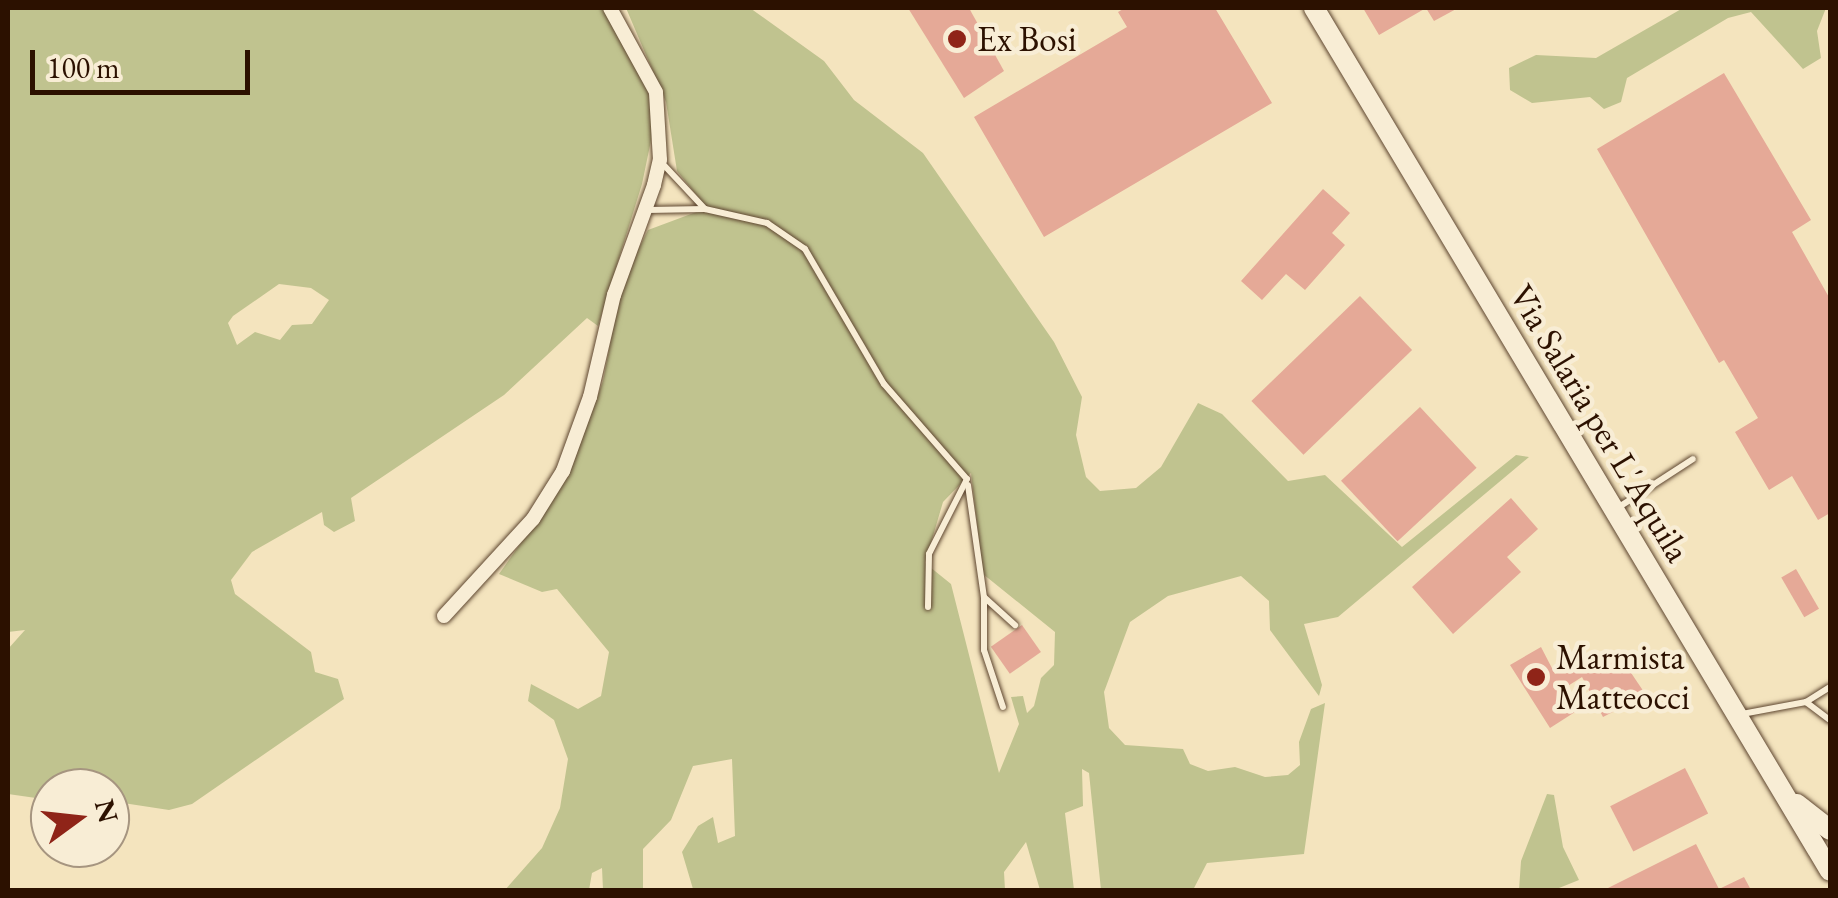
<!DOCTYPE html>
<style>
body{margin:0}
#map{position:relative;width:1838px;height:898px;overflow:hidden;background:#f4e4be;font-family:"EB Garamond",serif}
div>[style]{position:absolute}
.green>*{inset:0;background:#c0c38f}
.building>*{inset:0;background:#e5a997;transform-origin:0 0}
.roads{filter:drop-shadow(0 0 2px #5e4630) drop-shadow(0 0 2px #5e4630)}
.lane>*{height:6px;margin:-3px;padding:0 3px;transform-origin:3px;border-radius:3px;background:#f8edd5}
.street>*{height:14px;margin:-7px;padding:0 7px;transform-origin:7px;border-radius:7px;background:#f8edd5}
.secondary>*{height:20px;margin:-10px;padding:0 10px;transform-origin:10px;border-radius:10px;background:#f8edd5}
.dots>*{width:28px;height:28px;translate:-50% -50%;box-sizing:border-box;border:5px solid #f8edd5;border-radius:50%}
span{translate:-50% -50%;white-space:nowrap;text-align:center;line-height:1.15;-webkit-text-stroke:9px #f8edd5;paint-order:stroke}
.poi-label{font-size:35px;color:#2c1100}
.left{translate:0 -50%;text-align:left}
.street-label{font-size:35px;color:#2c1100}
.frame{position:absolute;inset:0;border:10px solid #2c1100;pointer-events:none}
.north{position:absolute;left:30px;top:768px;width:100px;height:100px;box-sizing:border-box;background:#f8edd5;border:2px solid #a69580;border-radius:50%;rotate:75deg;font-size:28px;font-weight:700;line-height:40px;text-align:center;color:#2c1100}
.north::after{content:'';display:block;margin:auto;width:35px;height:45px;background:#8f2418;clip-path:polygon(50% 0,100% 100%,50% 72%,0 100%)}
.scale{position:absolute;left:30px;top:50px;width:220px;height:45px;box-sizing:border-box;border:5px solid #2c1100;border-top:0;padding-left:12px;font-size:30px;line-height:35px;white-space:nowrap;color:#2c1100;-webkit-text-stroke:8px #f8edd5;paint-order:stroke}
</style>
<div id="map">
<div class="green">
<i style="clip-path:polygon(evenodd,8px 8px,609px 8px,648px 90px,654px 126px,642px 184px,598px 326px,587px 318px,504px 395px,351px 498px,355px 521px,334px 532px,324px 525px,322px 512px,252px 552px,231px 580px,235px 594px,311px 652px,315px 672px,338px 679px,344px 699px,192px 804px,169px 810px,110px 801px,110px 788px,50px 788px,50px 800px,8px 794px,8px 649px,25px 630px,8px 632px,8px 8px,279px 284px,311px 288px,329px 300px,312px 324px,292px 325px,280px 340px,255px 332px,237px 345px,228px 323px,233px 316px,279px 284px)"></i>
<i style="clip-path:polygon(evenodd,626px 8px,750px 8px,824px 61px,854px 100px,923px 153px,1054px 342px,1082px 397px,1076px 435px,1086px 477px,1100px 491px,1136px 488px,1161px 467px,1198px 403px,1222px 414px,1288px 481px,1325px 475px,1402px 547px,1516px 455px,1529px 457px,1338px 617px,1304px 624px,1322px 685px,1319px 696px,1270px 630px,1269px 601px,1241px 576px,1168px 596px,1130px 622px,1104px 692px,1109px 728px,1125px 745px,1183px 749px,1190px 764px,1208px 771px,1235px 767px,1265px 777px,1288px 775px,1300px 765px,1299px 742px,1311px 709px,1325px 703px,1304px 854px,1207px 863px,1193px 890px,1101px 890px,1089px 773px,1082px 769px,1083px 806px,1065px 813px,1074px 890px,1040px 890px,1026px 842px,1004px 872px,1005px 890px,693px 889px,682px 852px,698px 826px,713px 817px,718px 843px,735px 836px,732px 759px,693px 766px,671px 820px,643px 849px,643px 890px,603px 890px,602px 868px,592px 873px,589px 890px,505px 890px,542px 848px,560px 808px,568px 759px,554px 720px,528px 701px,531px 684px,578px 709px,601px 696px,609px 652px,557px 589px,542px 592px,499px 574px,569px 475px,603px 381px,622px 282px,648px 230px,707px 208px,677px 171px,666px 102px,626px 8px,971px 473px,983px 574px,1055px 632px,1054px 665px,1041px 678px,1034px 706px,1027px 713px,1023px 696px,1011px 697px,1019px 724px,999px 773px,951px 584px,925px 563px,943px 502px,971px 473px)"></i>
<i style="clip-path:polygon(1683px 8px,1826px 8px,1817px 31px,1821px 58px,1803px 69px,1751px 12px,1728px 18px,1627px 78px,1621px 102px,1604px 109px,1590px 97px,1532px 103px,1510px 90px,1509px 68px,1536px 55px,1596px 58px)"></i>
<i style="clip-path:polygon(1547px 794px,1554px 795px,1563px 847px,1579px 880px,1554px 890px,1519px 890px,1521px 861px)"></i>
</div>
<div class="building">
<i style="clip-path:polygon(908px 8px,969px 8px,1004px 71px,964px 98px)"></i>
<i style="clip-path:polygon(1125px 8px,1215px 8px,1272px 103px,1044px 237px,974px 117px,1127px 27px,1118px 12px)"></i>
<i style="clip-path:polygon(1363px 8px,1458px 8px,1434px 21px,1426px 8px,1379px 35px)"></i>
<i style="clip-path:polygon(1724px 73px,1811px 220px,1792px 232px,1830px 299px,1830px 513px,1818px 520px,1792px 476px,1769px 490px,1735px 432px,1758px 418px,1724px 360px,1719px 363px,1597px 149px)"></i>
<i style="clip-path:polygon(1323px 189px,1350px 213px,1332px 233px,1345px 245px,1305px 290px,1286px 274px,1262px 300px,1241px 281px)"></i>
<i style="left:1360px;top:296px;width:75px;height:151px;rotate:46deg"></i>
<i style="left:1420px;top:407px;width:83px;height:108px;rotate:47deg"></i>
<i style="clip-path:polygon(1511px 498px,1538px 529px,1507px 557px,1521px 572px,1453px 634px,1412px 587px)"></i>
<i style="left:1796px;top:569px;width:46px;height:17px;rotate:60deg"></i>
<i style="left:1022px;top:625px;width:33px;height:38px;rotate:55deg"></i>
<i style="clip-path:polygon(1541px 647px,1555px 674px,1582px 657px,1587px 666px,1600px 669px,1621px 658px,1646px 695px,1603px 717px,1582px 677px,1563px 689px,1575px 712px,1550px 728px,1510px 665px)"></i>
<i style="left:1685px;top:768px;width:51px;height:84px;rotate:63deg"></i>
<i style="clip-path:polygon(1696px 844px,1719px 889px,1744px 877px,1751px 890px,1604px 890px)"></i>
</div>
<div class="roads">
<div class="lane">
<i style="left:705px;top:209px;width:64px;rotate:12.7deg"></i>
<i style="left:767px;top:223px;width:46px;rotate:34.4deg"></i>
<i style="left:805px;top:249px;width:156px;rotate:59.7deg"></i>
<i style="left:884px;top:384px;width:126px;rotate:48.9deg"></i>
<i style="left:967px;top:479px;width:84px;rotate:116.9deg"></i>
<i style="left:929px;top:554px;width:53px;rotate:91.1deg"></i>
<i style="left:647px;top:210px;width:58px;rotate:-1deg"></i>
<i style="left:705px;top:209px;width:63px;rotate:-133.1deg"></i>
<i style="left:968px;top:485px;width:113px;rotate:81.9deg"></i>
<i style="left:984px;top:597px;width:42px;rotate:42.1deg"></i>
<i style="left:1619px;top:507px;width:88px;rotate:-33deg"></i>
<i style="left:984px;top:598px;width:52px;rotate:90deg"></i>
<i style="left:984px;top:650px;width:60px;rotate:71.6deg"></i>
<i style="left:1806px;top:702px;width:30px;rotate:37deg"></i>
<i style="left:1742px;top:714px;width:65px;rotate:-10.6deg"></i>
<i style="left:1806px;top:702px;width:28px;rotate:-32deg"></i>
</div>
<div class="street">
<i style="left:444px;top:616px;width:132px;rotate:-47.5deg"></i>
<i style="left:533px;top:519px;width:57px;rotate:-58deg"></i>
<i style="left:563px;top:471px;width:79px;rotate:-70deg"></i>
<i style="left:590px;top:397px;width:105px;rotate:-76.8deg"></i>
<i style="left:614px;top:295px;width:117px;rotate:-70deg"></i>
<i style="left:654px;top:185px;width:26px;rotate:-77deg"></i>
<i style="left:660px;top:160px;width:68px;rotate:-93.4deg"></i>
<i style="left:656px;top:92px;width:96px;rotate:-118.7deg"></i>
</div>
<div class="secondary">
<i style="left:1314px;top:8px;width:1005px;rotate:59.12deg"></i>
<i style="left:1797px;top:804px;width:42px;rotate:38.2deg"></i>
</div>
</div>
<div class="dots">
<i style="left:957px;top:39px;background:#8f2418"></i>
<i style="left:1536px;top:677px;background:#8f2418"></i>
</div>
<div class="poi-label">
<span class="left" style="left:977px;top:39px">Ex Bosi</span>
<span class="left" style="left:1556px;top:677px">Marmista<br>Matteocci</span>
</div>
<div class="street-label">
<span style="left:1600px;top:423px;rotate:59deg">Via Salaria per L'Aquila</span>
</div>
<div class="frame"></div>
<div class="north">N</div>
<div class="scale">100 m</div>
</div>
